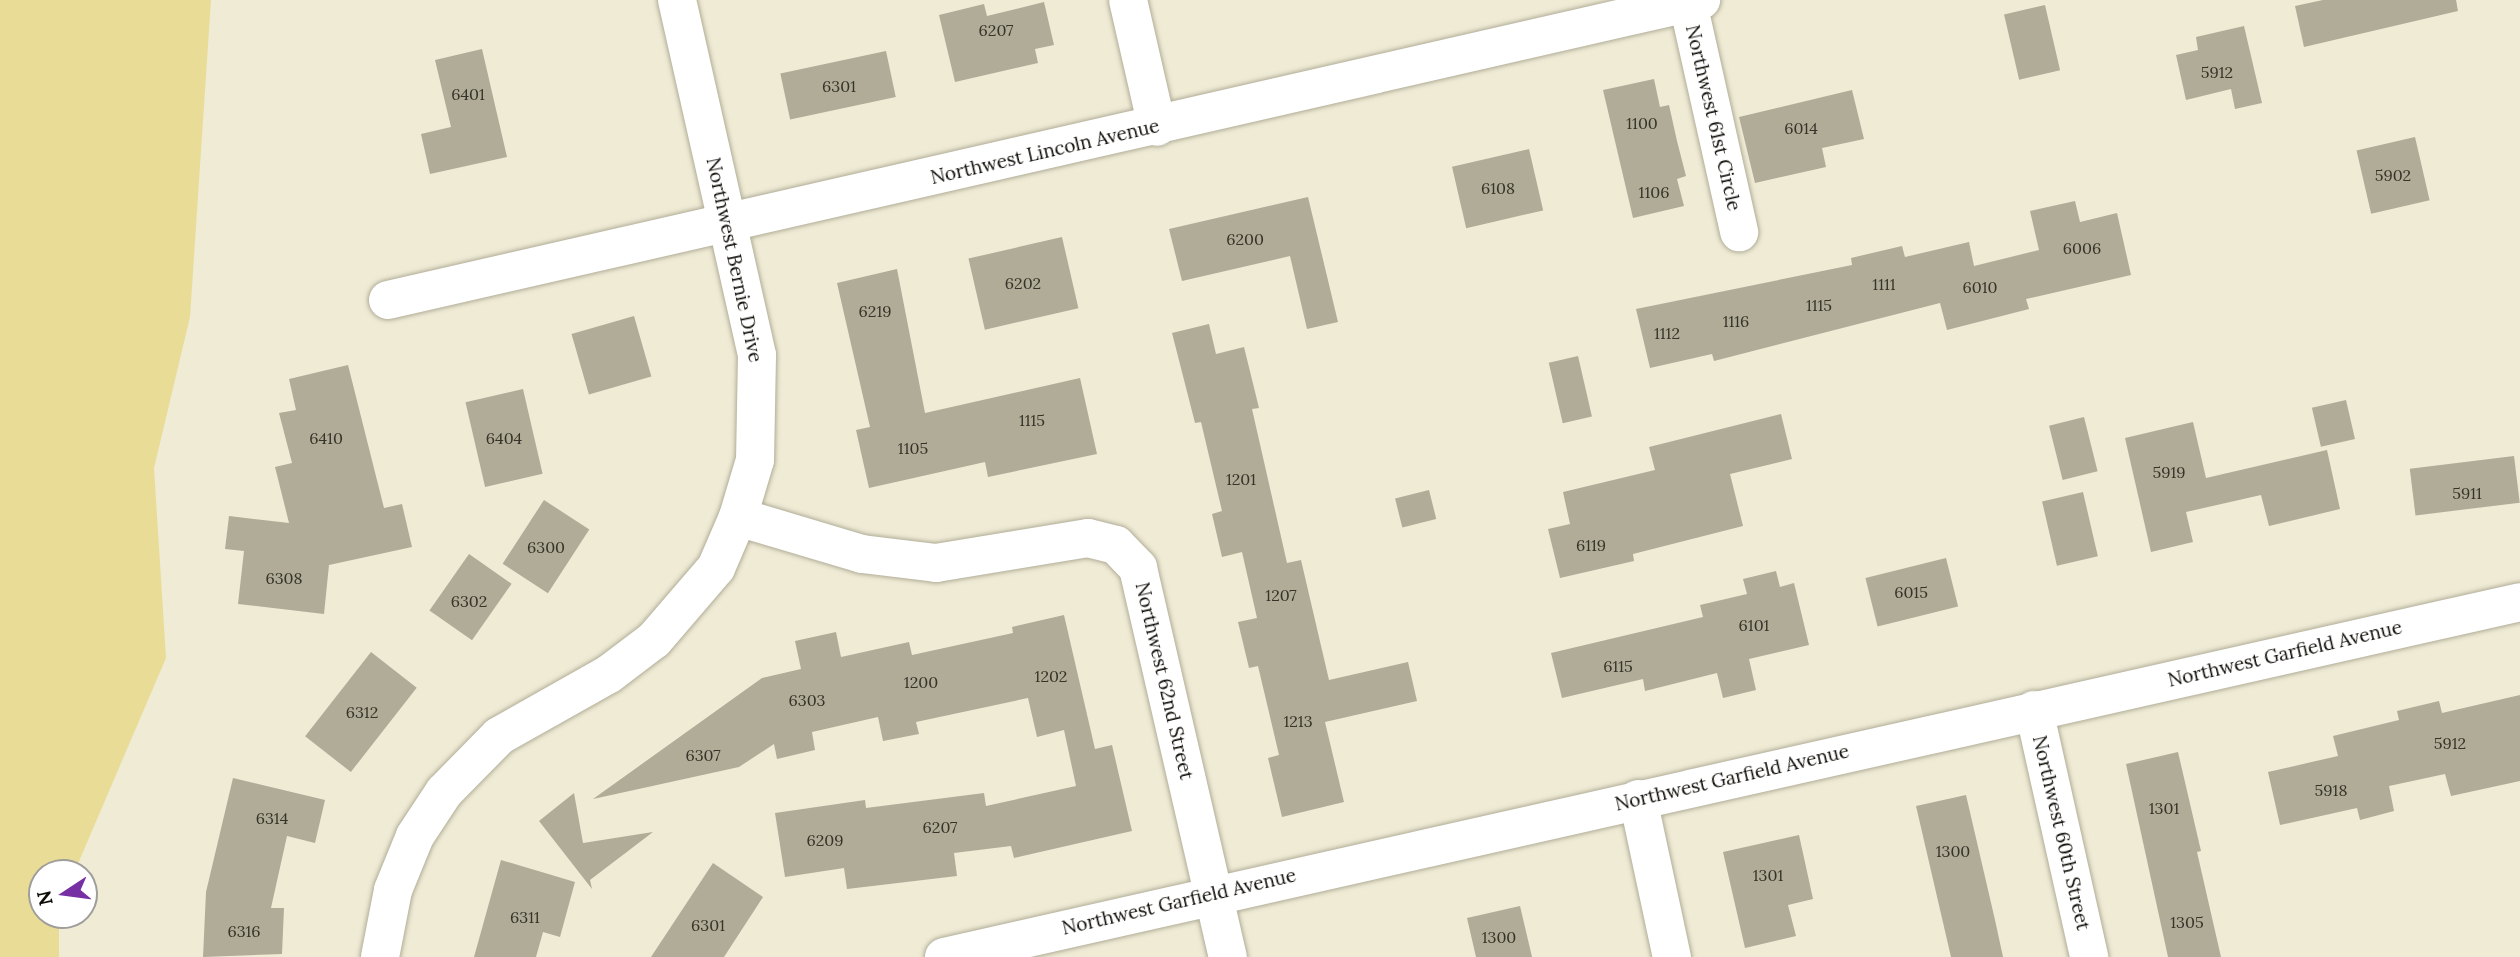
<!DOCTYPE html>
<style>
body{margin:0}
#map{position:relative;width:2520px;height:957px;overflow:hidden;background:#efebd5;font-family:Lora,serif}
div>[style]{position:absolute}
.green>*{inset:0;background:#e9dc97}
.building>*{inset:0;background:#b0ac97;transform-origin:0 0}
.roads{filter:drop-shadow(0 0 2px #b1ad98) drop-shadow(0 0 2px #b1ad98)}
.minor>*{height:38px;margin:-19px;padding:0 19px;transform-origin:19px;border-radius:19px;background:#fff}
span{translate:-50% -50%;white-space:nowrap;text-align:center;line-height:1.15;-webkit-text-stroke:6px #fff;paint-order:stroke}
.number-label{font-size:16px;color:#36342a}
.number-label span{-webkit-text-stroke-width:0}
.street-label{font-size:19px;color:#0e0c06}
.north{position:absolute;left:28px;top:859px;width:70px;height:70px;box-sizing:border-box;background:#fff;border:2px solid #9f9e9b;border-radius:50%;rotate:257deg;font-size:19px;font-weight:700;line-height:28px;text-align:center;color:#0e0c06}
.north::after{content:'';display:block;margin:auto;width:24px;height:32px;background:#7630a4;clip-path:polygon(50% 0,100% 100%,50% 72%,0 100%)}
</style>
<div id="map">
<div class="green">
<i style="clip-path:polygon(0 0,211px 0,190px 317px,154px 468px,166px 658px,74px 873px,42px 873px,42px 915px,59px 915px,59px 957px,0 957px)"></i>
</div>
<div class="building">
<i style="clip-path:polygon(2323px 0,2456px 0,2458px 11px,2304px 47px,2295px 6px)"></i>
<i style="clip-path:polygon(1044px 2px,1054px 45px,1035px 49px,1038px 63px,955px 82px,939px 15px,984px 4px,987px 16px)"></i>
<i style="left:2045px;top:5px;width:67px;height:42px;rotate:77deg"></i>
<i style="clip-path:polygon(2244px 26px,2262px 103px,2235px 109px,2231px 89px,2186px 100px,2176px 55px,2198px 50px,2196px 37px)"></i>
<i style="clip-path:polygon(482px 49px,507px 157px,430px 174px,421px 134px,451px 127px,435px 60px)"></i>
<i style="left:886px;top:51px;width:47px;height:108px;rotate:78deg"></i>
<i style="clip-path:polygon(1654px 79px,1660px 107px,1669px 105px,1677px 141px,1686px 176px,1677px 179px,1684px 206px,1633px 218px,1603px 90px)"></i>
<i style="clip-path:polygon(1852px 90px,1864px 139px,1822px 148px,1826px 167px,1755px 183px,1739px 117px)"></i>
<i style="left:2415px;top:137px;width:65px;height:60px;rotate:77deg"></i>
<i style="left:1529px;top:149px;width:63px;height:79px;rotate:77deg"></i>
<i style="clip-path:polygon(1308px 197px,1338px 322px,1307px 329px,1290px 256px,1182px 281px,1169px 229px)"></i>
<i style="clip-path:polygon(2075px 201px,2080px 222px,2117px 213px,2131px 275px,2026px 299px,2029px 309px,1947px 330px,1940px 303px,1714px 361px,1712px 354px,1650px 368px,1636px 309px,1852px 265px,1851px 258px,1902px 246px,1905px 257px,1969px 242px,1974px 266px,2039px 250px,2030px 211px)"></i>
<i style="left:1062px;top:237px;width:73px;height:96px;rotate:77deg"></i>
<i style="clip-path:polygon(897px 269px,925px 413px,1080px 378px,1097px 454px,988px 477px,985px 462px,869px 488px,856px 430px,870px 427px,837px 283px)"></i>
<i style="left:634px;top:316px;width:63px;height:65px;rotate:74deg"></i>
<i style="clip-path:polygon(1209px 324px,1216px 354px,1244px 347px,1259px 408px,1252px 409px,1287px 563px,1301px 560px,1329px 680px,1408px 662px,1417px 701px,1325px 722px,1344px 802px,1282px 817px,1268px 758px,1279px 755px,1258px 666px,1249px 668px,1238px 622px,1257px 618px,1242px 552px,1222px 557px,1212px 514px,1222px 511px,1201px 422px,1195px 423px,1172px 333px)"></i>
<i style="left:1578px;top:356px;width:62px;height:30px;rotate:77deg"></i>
<i style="clip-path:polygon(348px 365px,384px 508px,402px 504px,412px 547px,329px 565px,324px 614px,238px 604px,244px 551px,225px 549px,229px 516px,289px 523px,275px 467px,292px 463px,279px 413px,296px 410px,289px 379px)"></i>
<i style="left:523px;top:389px;width:87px;height:59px;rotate:77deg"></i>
<i style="left:2346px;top:400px;width:40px;height:35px;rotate:77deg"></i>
<i style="clip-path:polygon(1781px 414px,1792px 459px,1730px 474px,1743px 526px,1633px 554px,1634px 561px,1560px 578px,1548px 529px,1570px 524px,1563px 492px,1655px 470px,1649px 447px)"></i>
<i style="left:2084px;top:417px;width:56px;height:36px;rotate:76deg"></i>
<i style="clip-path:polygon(2193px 422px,2206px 478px,2327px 450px,2340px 509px,2269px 526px,2261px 495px,2186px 512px,2193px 542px,2151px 552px,2125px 438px)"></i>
<i style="left:2514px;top:456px;width:47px;height:105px;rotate:83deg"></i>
<i style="left:1429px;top:490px;width:30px;height:35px;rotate:76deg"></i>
<i style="left:2083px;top:492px;width:66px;height:42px;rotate:77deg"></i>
<i style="left:544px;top:500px;width:54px;height:76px;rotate:33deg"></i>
<i style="left:469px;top:554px;width:52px;height:69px;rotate:35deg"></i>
<i style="left:1946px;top:558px;width:50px;height:83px;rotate:76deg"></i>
<i style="clip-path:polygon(1776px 571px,1780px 587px,1794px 583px,1809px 645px,1749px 659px,1756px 690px,1723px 698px,1717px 673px,1645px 691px,1643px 679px,1562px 698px,1551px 653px,1703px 617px,1700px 605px,1747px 594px,1743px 579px)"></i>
<i style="clip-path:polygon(1064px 615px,1095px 749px,1112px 745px,1132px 831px,1014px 858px,1011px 846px,954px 853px,957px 876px,847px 889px,844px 868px,785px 877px,775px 813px,865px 800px,866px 808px,984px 793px,986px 806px,1076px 786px,1064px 730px,1037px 737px,1028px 698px,916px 722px,919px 734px,883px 741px,878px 717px,812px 732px,815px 750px,777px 759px,774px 744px,739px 767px,593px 799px,762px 678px,801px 669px,795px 641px,836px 632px,841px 657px,909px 642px,912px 655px,1013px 633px,1012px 627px)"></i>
<i style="left:371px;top:652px;width:58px;height:107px;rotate:38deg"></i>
<i style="clip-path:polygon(2520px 695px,2520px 781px,2451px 796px,2445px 774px,2389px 786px,2394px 811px,2360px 820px,2357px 808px,2280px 825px,2268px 772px,2338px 756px,2333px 736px,2399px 720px,2397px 711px,2439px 701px,2442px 713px)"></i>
<i style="clip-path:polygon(2178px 752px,2201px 851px,2197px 852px,2221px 957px,2168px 957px,2126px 764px)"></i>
<i style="clip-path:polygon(233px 778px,325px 800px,315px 843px,287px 836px,271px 908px,284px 908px,282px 954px,203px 957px,206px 892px)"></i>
<i style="clip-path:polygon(574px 793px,583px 843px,653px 832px,590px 880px,592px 889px,539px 821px)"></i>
<i style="clip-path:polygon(1966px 795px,1995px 920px,2003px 957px,1951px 957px,1916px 806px)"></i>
<i style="clip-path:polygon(1799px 835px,1813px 899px,1788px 905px,1796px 936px,1745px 948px,1723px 852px)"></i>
<i style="clip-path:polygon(501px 860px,575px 882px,560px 937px,543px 932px,536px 957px,474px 957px)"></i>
<i style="clip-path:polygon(713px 863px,763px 897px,724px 957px,651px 957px)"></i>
<i style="clip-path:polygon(1520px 906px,1532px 957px,1476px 957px,1467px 918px)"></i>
</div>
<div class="roads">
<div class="minor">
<i style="left:1128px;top:0;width:130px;rotate:77.1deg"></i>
<i style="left:1688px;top:3px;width:235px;rotate:77.4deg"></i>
<i style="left:388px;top:300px;width:1347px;rotate:-12.87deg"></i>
<i style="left:738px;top:517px;width:129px;rotate:16.6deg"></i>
<i style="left:862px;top:554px;width:75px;rotate:6.9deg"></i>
<i style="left:936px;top:563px;width:154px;rotate:-9.3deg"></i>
<i style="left:1088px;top:538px;width:29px;rotate:14deg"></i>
<i style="left:1116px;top:545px;width:32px;rotate:46deg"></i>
<i style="left:1138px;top:568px;width:399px;rotate:77deg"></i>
<i style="left:2034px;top:710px;width:253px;rotate:77.4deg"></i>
<i style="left:1638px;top:799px;width:162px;rotate:77.9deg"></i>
<i style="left:380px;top:957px;width:68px;rotate:-79deg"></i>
<i style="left:393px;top:890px;width:58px;rotate:-67.8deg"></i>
<i style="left:415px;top:836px;width:53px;rotate:-56.6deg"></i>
<i style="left:444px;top:792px;width:78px;rotate:-45.5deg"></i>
<i style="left:499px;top:736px;width:126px;rotate:-29.4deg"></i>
<i style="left:609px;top:674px;width:56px;rotate:-37.1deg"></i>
<i style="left:654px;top:640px;width:95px;rotate:-49.3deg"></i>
<i style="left:716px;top:568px;width:56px;rotate:-66.7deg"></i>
<i style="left:738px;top:517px;width:59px;rotate:-73.4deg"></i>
<i style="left:755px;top:460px;width:105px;rotate:-88.9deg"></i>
<i style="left:757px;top:355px;width:364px;rotate:-102.7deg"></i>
<i style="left:944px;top:957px;width:1615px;rotate:-12.69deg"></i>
</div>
</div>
<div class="number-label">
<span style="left:996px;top:30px">6207</span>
<span style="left:2217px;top:72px">5912</span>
<span style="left:839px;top:86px">6301</span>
<span style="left:468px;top:94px">6401</span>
<span style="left:1642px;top:123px">1100</span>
<span style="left:1801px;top:128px">6014</span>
<span style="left:2393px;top:175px">5902</span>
<span style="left:1498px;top:188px">6108</span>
<span style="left:1654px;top:192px">1106</span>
<span style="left:1245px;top:239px">6200</span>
<span style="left:2082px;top:248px">6006</span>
<span style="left:1023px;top:283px">6202</span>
<span style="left:1884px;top:284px">1111</span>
<span style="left:1980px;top:287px">6010</span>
<span style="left:1819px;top:305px">1115</span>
<span style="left:875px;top:311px">6219</span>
<span style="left:1736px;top:321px">1116</span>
<span style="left:1667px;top:333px">1112</span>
<span style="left:1032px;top:420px">1115</span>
<span style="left:326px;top:438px">6410</span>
<span style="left:504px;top:438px">6404</span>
<span style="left:913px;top:448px">1105</span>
<span style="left:2169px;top:472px">5919</span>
<span style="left:1241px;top:479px">1201</span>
<span style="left:2467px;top:493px">5911</span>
<span style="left:1591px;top:545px">6119</span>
<span style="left:546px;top:547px">6300</span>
<span style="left:284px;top:578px">6308</span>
<span style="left:1911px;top:592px">6015</span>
<span style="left:1281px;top:595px">1207</span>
<span style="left:469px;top:601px">6302</span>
<span style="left:1754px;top:625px">6101</span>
<span style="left:1618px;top:666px">6115</span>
<span style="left:1051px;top:676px">1202</span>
<span style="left:921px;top:682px">1200</span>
<span style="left:807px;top:700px">6303</span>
<span style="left:362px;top:712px">6312</span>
<span style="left:1298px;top:721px">1213</span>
<span style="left:2450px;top:743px">5912</span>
<span style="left:703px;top:755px">6307</span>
<span style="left:2331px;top:790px">5918</span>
<span style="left:2164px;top:808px">1301</span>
<span style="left:272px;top:818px">6314</span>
<span style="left:940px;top:827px">6207</span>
<span style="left:825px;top:840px">6209</span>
<span style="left:1953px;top:851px">1300</span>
<span style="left:1768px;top:875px">1301</span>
<span style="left:525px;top:917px">6311</span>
<span style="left:2187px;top:922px">1305</span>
<span style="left:708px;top:925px">6301</span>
<span style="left:244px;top:931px">6316</span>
<span style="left:1499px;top:937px">1300</span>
</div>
<div class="street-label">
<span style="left:1713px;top:118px;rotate:77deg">Northwest 61st Circle</span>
<span style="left:1045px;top:152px;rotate:-13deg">Northwest Lincoln Avenue</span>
<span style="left:734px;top:260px;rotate:78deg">Northwest Bernie Drive</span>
<span style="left:2285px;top:654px;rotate:-13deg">Northwest Garfield Avenue</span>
<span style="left:1164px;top:681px;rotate:77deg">Northwest 62nd Street</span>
<span style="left:1732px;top:778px;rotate:-13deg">Northwest Garfield Avenue</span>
<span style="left:2061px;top:833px;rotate:77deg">Northwest 60th Street</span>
<span style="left:1179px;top:902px;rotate:-13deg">Northwest Garfield Avenue</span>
</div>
<div class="north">N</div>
</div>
